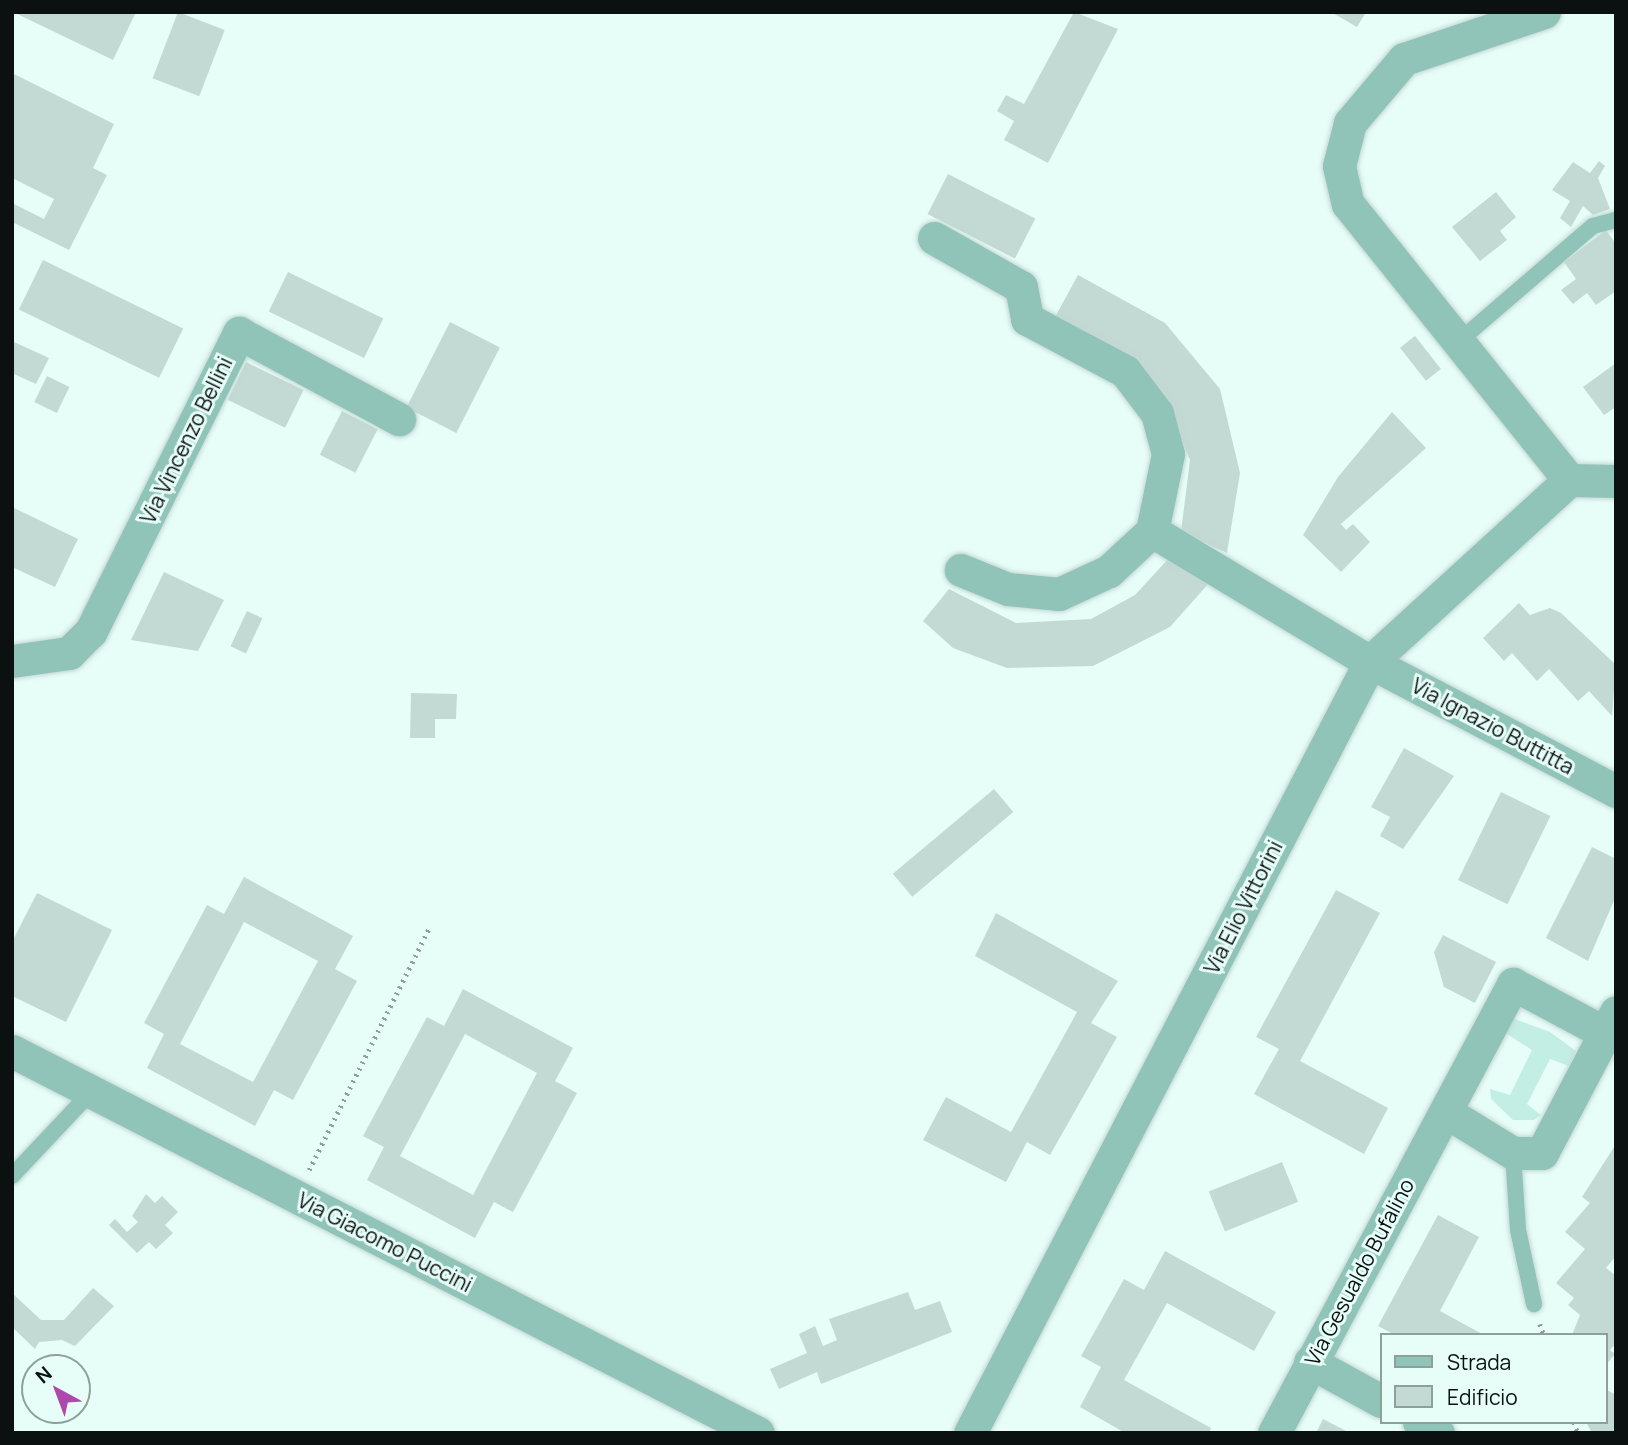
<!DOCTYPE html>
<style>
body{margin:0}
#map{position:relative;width:1628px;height:1445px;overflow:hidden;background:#e7fdf8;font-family:Manrope,sans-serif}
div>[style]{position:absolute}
.green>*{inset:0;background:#c3eee3}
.building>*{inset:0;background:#c3d9d3;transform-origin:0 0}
.path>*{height:4.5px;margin-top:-2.25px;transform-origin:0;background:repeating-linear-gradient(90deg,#8e9e9a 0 2px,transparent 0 7px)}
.roads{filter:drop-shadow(0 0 2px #c4d7d3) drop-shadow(0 0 2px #c4d7d3)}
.service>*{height:16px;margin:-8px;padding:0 8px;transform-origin:8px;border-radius:8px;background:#90c4b8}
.minor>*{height:33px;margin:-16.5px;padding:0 16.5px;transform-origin:16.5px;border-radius:16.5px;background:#90c4b8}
span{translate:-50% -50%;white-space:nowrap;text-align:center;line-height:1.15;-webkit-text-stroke:6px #e7fdf8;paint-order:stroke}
.street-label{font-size:21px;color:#0a1110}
.frame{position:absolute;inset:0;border:14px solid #0a1110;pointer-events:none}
.legend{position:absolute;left:1380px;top:1333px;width:228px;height:91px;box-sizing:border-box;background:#e7fdf8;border:2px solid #8f9f9b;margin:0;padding:9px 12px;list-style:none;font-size:21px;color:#0a1110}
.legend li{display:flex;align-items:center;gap:14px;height:35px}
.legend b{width:35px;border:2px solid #8f9f9b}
.north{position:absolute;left:21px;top:1354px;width:70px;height:70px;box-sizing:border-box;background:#e7fdf8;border:2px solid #8f9f9b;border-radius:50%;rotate:319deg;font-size:19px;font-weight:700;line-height:28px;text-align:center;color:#0a1110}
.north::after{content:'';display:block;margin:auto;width:24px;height:32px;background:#af48ac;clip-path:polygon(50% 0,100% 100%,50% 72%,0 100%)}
</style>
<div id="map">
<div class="green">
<i style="clip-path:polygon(1512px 1018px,1550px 1032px,1576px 1051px,1569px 1066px,1550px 1059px,1527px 1104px,1541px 1115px,1534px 1120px,1513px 1120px,1491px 1099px,1490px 1089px,1510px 1095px,1532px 1050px,1504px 1032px)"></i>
</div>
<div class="building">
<i style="clip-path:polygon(13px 12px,136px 12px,113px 60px)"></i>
<i style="left:178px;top:12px;width:50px;height:71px;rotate:21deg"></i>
<i style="clip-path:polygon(1074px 12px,1118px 29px,1048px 163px,1004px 140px,1014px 121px,997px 111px,1006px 95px,1024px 104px)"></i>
<i style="clip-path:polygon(1331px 12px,1366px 12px,1357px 27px)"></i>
<i style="clip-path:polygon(12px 73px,114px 124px,93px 168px,107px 175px,69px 250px,12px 222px,12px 203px,44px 219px,54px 199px,12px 178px)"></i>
<i style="clip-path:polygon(1599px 161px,1605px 166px,1598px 178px,1610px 209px,1593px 215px,1583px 206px,1571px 227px,1560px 218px,1570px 201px,1552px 190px,1573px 162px,1590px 173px)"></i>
<i style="left:948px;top:174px;width:98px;height:45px;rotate:27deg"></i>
<i style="clip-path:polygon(1496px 192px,1516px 217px,1500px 231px,1507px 240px,1480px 261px,1452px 227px)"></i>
<i style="clip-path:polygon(1606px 230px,1616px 244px,1616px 291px,1596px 305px,1587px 293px,1573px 304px,1561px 290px,1576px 279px,1564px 262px)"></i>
<i style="left:43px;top:260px;width:156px;height:55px;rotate:26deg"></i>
<i style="left:288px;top:272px;width:106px;height:44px;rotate:26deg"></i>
<i style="clip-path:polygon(1078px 275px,1165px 323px,1220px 389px,1240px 473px,1227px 553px,1181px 532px,1190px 460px,1160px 392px,1055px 317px)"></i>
<i style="left:450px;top:322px;width:56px;height:96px;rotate:27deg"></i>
<i style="left:1415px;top:336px;width:42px;height:19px;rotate:52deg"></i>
<i style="clip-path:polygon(12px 341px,49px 358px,36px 384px,12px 373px)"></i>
<i style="left:246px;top:362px;width:64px;height:42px;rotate:26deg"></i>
<i style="clip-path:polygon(1616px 363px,1616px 407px,1604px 415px,1583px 387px)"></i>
<i style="left:47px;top:376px;width:25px;height:29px;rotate:26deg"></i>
<i style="left:342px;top:411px;width:40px;height:49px;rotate:27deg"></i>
<i style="clip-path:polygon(1392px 412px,1426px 448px,1341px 524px,1346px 530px,1353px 524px,1370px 542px,1341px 572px,1303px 535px,1338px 477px)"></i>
<i style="clip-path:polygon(12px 507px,78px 539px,55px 587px,12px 567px)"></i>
<i style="clip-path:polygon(1169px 558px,1209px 583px,1170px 627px,1093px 666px,1007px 668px,953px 648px,923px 621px,949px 589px,1016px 623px,1091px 619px,1135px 595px)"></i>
<i style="clip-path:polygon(164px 572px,224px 600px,198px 651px,131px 640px)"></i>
<i style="clip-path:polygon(1519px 603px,1530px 615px,1550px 608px,1561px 613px,1616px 665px,1612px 716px,1589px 691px,1578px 701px,1549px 669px,1537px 681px,1512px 653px,1504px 661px,1483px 638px)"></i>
<i style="left:247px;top:611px;width:17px;height:39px;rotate:25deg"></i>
<i style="clip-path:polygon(411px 693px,457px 694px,456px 719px,435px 719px,435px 738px,410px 738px)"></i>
<i style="clip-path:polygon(1404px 748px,1454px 776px,1403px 849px,1380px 836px,1390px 817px,1371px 807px)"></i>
<i style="left:994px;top:789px;width:30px;height:132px;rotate:50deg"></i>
<i style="left:1501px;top:792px;width:55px;height:98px;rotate:26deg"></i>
<i style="clip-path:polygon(1592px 847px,1616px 859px,1616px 896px,1588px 961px,1546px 938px)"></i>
<i style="clip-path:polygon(evenodd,244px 877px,353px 936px,335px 969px,357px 981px,293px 1100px,274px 1090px,255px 1126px,147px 1068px,164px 1034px,144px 1023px,207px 905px,224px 914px,244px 877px,244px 922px,318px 961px,253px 1082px,180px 1044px,244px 922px)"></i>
<i style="clip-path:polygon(1336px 890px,1380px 913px,1300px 1061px,1388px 1108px,1364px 1154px,1254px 1094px,1279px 1049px,1256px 1037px)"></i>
<i style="clip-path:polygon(37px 893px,112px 930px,66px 1022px,12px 996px,12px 942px)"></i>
<i style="clip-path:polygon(996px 913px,1118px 981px,1091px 1023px,1117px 1037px,1050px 1155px,1027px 1142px,1006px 1182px,923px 1140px,946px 1097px,1011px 1132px,1077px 1012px,975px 956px)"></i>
<i style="clip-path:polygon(1443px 935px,1496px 962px,1475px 1003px,1444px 987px,1434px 952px)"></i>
<i style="clip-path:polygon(evenodd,463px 989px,573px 1048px,555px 1081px,577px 1093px,513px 1212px,494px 1202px,475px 1238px,367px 1180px,384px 1147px,363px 1136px,427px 1017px,444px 1026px,463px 989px,465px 1034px,537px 1073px,473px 1195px,400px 1156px,465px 1034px)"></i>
<i style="clip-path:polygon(1616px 1144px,1616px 1256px,1606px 1268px,1616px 1276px,1616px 1343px,1610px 1350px,1615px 1354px,1605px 1366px,1605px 1335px,1572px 1335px,1580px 1315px,1568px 1305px,1574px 1298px,1556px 1283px,1585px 1249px,1565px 1232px,1590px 1203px,1582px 1197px)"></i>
<i style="left:1282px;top:1162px;width:43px;height:79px;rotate:68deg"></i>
<i style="clip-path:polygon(146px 1194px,155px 1203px,162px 1196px,178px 1212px,165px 1225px,173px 1233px,156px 1249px,149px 1242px,137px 1253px,109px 1225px,115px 1219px,127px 1232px,138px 1222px,132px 1216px)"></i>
<i style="clip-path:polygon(1438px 1215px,1479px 1237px,1440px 1311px,1484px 1335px,1395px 1335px,1378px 1326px)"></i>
<i style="clip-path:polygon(1165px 1251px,1276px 1312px,1254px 1351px,1167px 1303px,1124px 1380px,1211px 1428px,1209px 1433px,1125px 1433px,1080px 1407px,1101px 1367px,1081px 1356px,1124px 1279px,1144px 1290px)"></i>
<i style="clip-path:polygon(93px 1288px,114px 1306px,75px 1346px,62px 1340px,39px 1342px,35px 1349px,12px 1327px,12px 1293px,41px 1320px,64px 1320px)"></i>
<i style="clip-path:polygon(908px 1292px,915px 1310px,940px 1301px,952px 1332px,821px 1384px,817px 1372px,779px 1389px,770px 1369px,807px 1353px,799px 1334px,815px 1326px,823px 1346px,837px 1340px,829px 1319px)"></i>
<i style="clip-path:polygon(1605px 1389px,1616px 1395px,1616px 1433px,1592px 1433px,1586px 1422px,1605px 1422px)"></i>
<i style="clip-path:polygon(1323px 1419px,1350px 1433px,1316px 1433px)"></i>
</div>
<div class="path">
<i style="left:309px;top:1170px;width:272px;rotate:-63.6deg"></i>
<i style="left:1540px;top:1324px;width:12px;rotate:70deg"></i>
<i style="left:1574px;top:1422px;width:12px;rotate:70deg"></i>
</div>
<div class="roads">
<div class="service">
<i style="left:1458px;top:342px;width:178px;rotate:-40.7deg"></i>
<i style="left:1593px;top:226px;width:24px;rotate:-15deg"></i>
<i style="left:1513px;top:1153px;width:77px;rotate:86.3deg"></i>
<i style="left:1518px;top:1230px;width:76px;rotate:77.8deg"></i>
<i style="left:12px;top:1176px;width:117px;rotate:-46.7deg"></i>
</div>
<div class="minor">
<i style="left:1544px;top:12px;width:148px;rotate:161.4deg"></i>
<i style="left:1404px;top:59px;width:84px;rotate:130.2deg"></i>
<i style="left:1350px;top:123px;width:44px;rotate:104.3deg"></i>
<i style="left:1339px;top:166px;width:39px;rotate:77deg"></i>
<i style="left:1348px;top:204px;width:354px;rotate:51.3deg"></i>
<i style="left:934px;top:238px;width:100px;rotate:29.4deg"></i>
<i style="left:1021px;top:287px;width:33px;rotate:79deg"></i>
<i style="left:1027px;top:319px;width:111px;rotate:28deg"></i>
<i style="left:1125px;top:371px;width:53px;rotate:52.7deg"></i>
<i style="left:1157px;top:413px;width:42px;rotate:75deg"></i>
<i style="left:1168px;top:454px;width:79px;rotate:101.7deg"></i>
<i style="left:1152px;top:531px;width:59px;rotate:137.1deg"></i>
<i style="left:1109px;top:571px;width:55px;rotate:155.3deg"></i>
<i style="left:1059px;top:594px;width:51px;rotate:-174.4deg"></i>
<i style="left:1008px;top:589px;width:51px;rotate:-158deg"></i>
<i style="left:1152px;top:531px;width:254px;rotate:31deg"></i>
<i style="left:1370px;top:662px;width:278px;rotate:27.7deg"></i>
<i style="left:12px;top:661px;width:58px;rotate:-8deg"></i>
<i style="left:69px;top:653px;width:31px;rotate:-45deg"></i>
<i style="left:91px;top:631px;width:333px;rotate:-63.6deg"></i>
<i style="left:239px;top:333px;width:182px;rotate:28.3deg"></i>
<i style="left:12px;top:1051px;width:838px;rotate:27.12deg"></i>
<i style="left:1446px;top:1112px;width:79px;rotate:31.5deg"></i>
<i style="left:1513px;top:1153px;width:29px"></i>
<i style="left:1542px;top:1153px;width:159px;rotate:-62.3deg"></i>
<i style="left:1310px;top:1362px;width:81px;rotate:28.8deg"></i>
<i style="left:1419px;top:1422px;width:22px;rotate:30deg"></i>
<i style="left:970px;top:1433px;width:869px;rotate:-62.58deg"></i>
<i style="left:1370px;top:662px;width:270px;rotate:-42.4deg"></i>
<i style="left:1569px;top:480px;width:47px;rotate:1.2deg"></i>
<i style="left:1274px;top:1433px;width:509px;rotate:-61.97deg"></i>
<i style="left:1513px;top:984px;width:104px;rotate:28deg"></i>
</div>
</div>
<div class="street-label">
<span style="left:186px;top:440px;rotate:-64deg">Via Vincenzo Bellini</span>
<span style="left:1493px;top:726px;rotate:28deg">Via Ignazio Buttitta</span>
<span style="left:1243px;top:907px;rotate:-63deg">Via Elio Vittorini</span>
<span style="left:385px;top:1242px;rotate:27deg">Via Giacomo Puccini</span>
<span style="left:1359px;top:1272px;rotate:-62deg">Via Gesualdo Bufalino</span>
</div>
<div class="frame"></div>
<ul class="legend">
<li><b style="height:9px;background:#90c4b8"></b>Strada</li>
<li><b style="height:19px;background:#c3d9d3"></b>Edificio</li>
</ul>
<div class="north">N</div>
</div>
